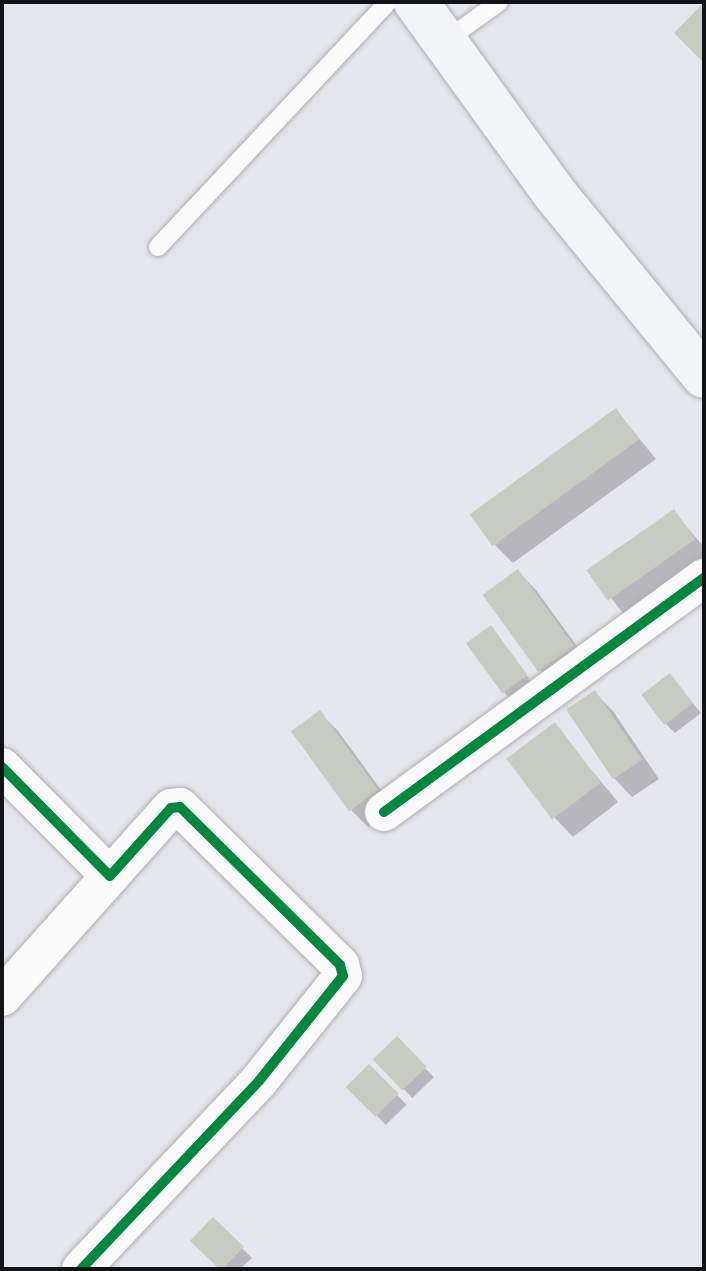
<!DOCTYPE html>
<style>
body{margin:0}
#map{position:relative;width:706px;height:1271px;overflow:hidden;background:#e6e7ec;font-family:"Source Serif 4",serif}
div>[style]{position:absolute}
.shadow>*{inset:0;background:#0003;transform-origin:0 0}
.building>*{inset:0;background:#c8cbc1;transform-origin:0 0}
.roads{filter:drop-shadow(0 0 2px #aeafb3) drop-shadow(0 0 2px #aeafb3)}
.lane>*{height:18px;margin:-9px;padding:0 9px;transform-origin:9px;border-radius:9px;background:#fbfbfc}
.street>*{height:38px;margin:-19px;padding:0 19px;transform-origin:19px;border-radius:19px;background:#fbfbfc}
.secondary>*{height:44px;margin:-22px;padding:0 22px;transform-origin:22px;border-radius:22px;background:#f4f5f8}
.cycleway>*{height:10px;margin:-5px;padding:0 5px;transform-origin:5px;border-radius:5px;background:#00873e}
span{translate:-50% -50%;white-space:nowrap;text-align:center;line-height:1.15;-webkit-text-stroke:7px #e2e6f0;paint-order:stroke}
.frame{position:absolute;inset:0;border:4px solid #121317;pointer-events:none}
</style>
<div id="map">
<div class="shadow">
<i style="clip-path:polygon(616px 410px,656px 459px,513px 563px,495px 545px)"></i>
<i style="clip-path:polygon(673px 511px,704px 547px,704px 563px,628px 619px,590px 572px)"></i>
<i style="clip-path:polygon(518px 572px,536px 590px,590px 664px,558px 688px,540px 670px,486px 596px)"></i>
<i style="left:491px;top:628px;width:71px;height:28px;rotate:53deg"></i>
<i style="clip-path:polygon(670px 675px,701px 713px,675px 733px,666px 724px)"></i>
<i style="clip-path:polygon(595px 693px,613px 711px,659px 779px,632px 797px,614px 778px)"></i>
<i style="clip-path:polygon(320px 713px,338px 731px,395px 809px,368px 827px,350px 809px)"></i>
<i style="clip-path:polygon(554px 725px,618px 802px,573px 837px,555px 818px)"></i>
<i style="left:397px;top:1039px;width:53px;height:30px;rotate:46deg"></i>
<i style="left:369px;top:1066px;width:54px;height:29px;rotate:46deg"></i>
<i style="clip-path:polygon(213px 1220px,252px 1258px,240px 1269px,221px 1269px,193px 1240px)"></i>
</div>
<div class="building">
<i style="clip-path:polygon(704px 2px,704px 63px,674px 33px)"></i>
<i style="left:616px;top:408px;width:39px;height:181px;rotate:54deg"></i>
<i style="left:674px;top:509px;width:37px;height:107px;rotate:55deg"></i>
<i style="left:518px;top:569px;width:95px;height:44px;rotate:54deg"></i>
<i style="left:491px;top:625px;width:62px;height:31px;rotate:54deg"></i>
<i style="left:670px;top:673px;width:38px;height:36px;rotate:53deg"></i>
<i style="left:595px;top:690px;width:84px;height:35px;rotate:56deg"></i>
<i style="left:320px;top:710px;width:99px;height:36px;rotate:54deg"></i>
<i style="left:555px;top:722px;width:76px;height:61px;rotate:53deg"></i>
<i style="left:397px;top:1036px;width:43px;height:34px;rotate:46deg"></i>
<i style="left:369px;top:1064px;width:42px;height:33px;rotate:45deg"></i>
<i style="left:213px;top:1217px;width:43px;height:33px;rotate:44deg"></i>
</div>
<div class="roads">
<div class="lane">
<i style="left:444px;top:42px;width:68px;rotate:-36deg"></i>
<i style="left:158px;top:247px;width:336px;rotate:-46.8deg"></i>
</div>
<div class="street">
<i style="left:2px;top:767px;width:153px;rotate:45.3deg"></i>
<i style="left:110px;top:876px;width:91px;rotate:-48.1deg"></i>
<i style="left:171px;top:808px;width:9px;rotate:-6deg"></i>
<i style="left:180px;top:807px;width:225px;rotate:44.6deg"></i>
<i style="left:340px;top:965px;width:11px;rotate:75deg"></i>
<i style="left:343px;top:976px;width:134px;rotate:128.7deg"></i>
<i style="left:259px;top:1081px;width:259px;rotate:133.4deg"></i>
<i style="left:384px;top:812px;width:396px;rotate:-36.2deg"></i>
<i style="left:2px;top:997px;width:162px;rotate:-48.2deg"></i>
</div>
<div class="secondary">
<i style="left:416px;top:2px;width:237px;rotate:54.1deg"></i>
<i style="left:555px;top:194px;width:235px;rotate:50.7deg"></i>
</div>
</div>
<div class="cycleway">
<i style="left:2px;top:767px;width:153px;rotate:45.3deg"></i>
<i style="left:110px;top:876px;width:91px;rotate:-48.1deg"></i>
<i style="left:171px;top:808px;width:9px;rotate:-6deg"></i>
<i style="left:180px;top:807px;width:225px;rotate:44.6deg"></i>
<i style="left:340px;top:965px;width:11px;rotate:75deg"></i>
<i style="left:343px;top:976px;width:134px;rotate:128.7deg"></i>
<i style="left:259px;top:1081px;width:259px;rotate:133.4deg"></i>
<i style="left:384px;top:812px;width:396px;rotate:-36.2deg"></i>
</div>
<div class="frame"></div>
</div>
